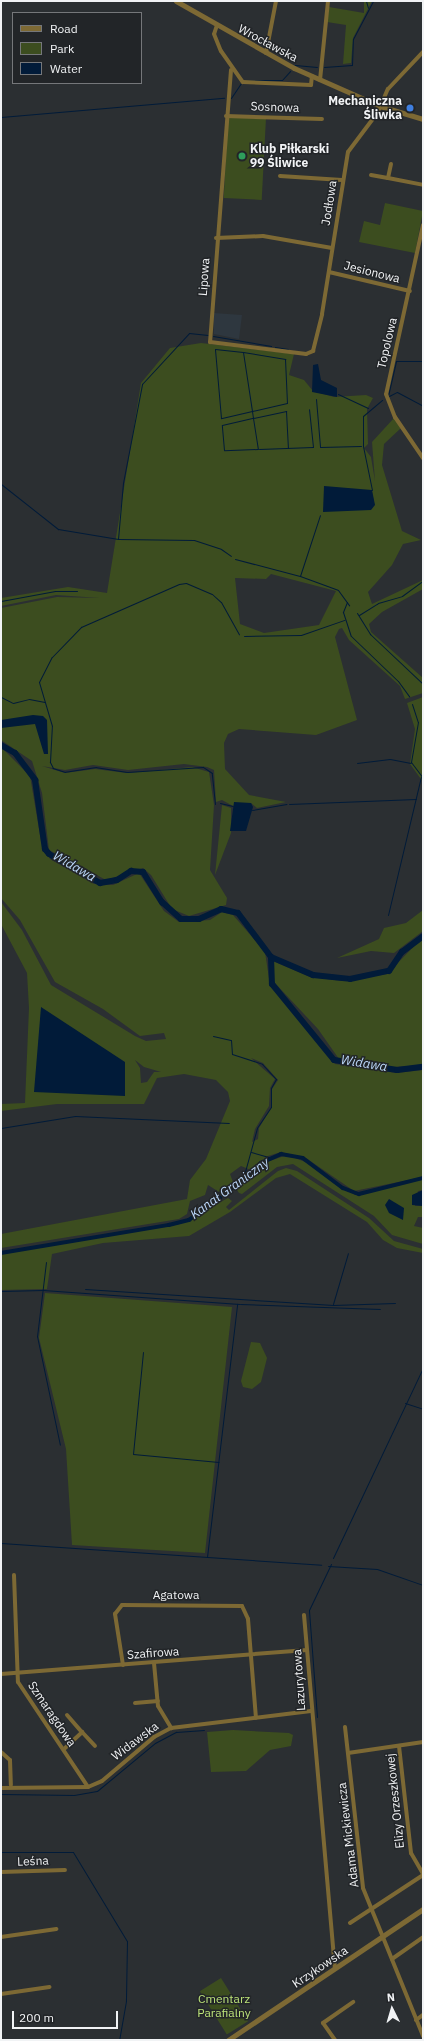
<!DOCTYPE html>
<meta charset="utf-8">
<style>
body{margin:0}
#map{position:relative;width:424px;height:2041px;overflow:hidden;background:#2b2f32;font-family:"IBM Plex Sans",sans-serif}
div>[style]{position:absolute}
.built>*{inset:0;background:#2e373f}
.green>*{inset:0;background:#3c4d1f;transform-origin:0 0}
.water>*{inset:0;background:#011b39}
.stream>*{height:1px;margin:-0.5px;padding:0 0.5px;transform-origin:0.5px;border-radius:0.5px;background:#011b39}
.canal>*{height:3.5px;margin:-1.75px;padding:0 1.75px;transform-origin:1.75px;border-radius:1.75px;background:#011b39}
.river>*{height:6px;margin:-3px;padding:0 3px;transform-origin:3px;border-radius:3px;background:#011b39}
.minor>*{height:4px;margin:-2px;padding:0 2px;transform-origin:2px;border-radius:2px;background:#7d6934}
.tertiary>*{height:5px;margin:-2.5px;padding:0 2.5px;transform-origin:2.5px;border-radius:2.5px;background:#7d6934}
.dots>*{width:11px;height:11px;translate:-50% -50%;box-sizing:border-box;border:2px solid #222528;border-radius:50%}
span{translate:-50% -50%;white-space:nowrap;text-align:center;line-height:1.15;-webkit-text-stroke:3px #222528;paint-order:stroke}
.street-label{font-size:12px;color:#f1f3f5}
.poi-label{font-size:12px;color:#f1f3f5;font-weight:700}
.right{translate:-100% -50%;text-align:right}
.left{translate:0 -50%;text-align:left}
.park-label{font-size:12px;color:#bce379}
.water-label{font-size:13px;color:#bbd7f9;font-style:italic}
.frame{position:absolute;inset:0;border:2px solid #f1f3f5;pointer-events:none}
.legend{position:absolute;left:12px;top:12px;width:130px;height:72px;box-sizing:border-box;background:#222528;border:1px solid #75777a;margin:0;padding:5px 7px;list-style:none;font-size:12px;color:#f1f3f5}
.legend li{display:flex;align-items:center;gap:8px;height:20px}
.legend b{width:20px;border:1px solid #75777a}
.north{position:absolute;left:372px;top:1989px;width:40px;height:40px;-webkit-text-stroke:3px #222528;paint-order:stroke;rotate:355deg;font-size:11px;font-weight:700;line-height:16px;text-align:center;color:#f1f3f5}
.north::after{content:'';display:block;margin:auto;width:14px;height:18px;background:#f1f3f5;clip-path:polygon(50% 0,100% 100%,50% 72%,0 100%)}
.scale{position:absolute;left:12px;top:2011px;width:106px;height:18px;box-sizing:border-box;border:2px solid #f1f3f5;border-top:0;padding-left:5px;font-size:12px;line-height:14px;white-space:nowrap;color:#f1f3f5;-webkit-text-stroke:3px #222528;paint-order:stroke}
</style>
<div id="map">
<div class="built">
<i style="clip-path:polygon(214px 313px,242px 315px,239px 339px,214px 334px)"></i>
</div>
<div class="green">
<i style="clip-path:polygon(364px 1px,372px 1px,353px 38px,351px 63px,343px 64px,346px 25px,327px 22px,329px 7px,364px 13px)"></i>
<i style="left:228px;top:117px;width:38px;height:81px;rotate:3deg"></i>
<i style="clip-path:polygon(385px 203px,423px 211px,415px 253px,359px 242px,364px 221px,380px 225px)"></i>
<i style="clip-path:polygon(evenodd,201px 343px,294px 354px,289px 375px,304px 380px,313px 391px,334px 397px,366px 395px,373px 398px,367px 409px,368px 444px,364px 448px,371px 457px,375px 481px,372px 442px,394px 418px,401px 428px,384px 444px,382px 465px,402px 531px,421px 540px,403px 544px,392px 565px,368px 592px,372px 604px,423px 580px,423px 589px,382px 612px,369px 624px,371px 632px,423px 678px,423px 693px,405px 699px,400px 686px,349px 640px,342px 628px,339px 629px,335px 637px,357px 720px,316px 735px,239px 729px,228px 734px,224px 743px,225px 769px,249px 795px,286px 802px,257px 808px,251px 803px,233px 806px,222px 800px,216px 802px,214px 770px,207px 767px,184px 764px,128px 770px,93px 765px,65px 770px,42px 766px,65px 773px,95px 769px,127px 773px,192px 767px,209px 772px,214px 805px,210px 870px,227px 898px,226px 905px,189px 916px,172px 909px,151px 875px,143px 868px,106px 880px,49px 850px,42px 793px,32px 761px,1px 740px,1px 608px,57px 597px,100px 598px,56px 595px,1px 606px,1px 598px,68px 587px,107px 593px,141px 383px,170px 348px,201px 343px,271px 574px,336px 591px,319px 625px,264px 633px,240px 624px,235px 578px,266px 579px,271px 574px)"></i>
<i style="clip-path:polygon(423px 697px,423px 782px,410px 764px,415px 729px,407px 703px)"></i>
<i style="clip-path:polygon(evenodd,1px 747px,30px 776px,41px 841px,50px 859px,94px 884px,113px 885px,139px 873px,164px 911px,179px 922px,210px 920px,222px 912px,233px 915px,265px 952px,270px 985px,335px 1064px,396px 1073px,423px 1070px,423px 1177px,354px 1191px,306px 1158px,281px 1152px,268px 1156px,251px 1170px,241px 1166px,230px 1174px,233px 1182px,219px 1192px,208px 1185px,205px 1195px,190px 1201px,187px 1214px,179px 1219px,1px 1248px,1px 1234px,187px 1199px,190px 1180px,206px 1159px,230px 1101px,228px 1092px,216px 1080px,184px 1074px,157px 1078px,144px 1104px,57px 1104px,1px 1111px,1px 1104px,25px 1103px,29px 1008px,27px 973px,1px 924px,1px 902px,22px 930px,51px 985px,135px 1036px,146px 1041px,166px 1039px,164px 1033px,140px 1036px,103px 1009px,55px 982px,20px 920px,1px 898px,1px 747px,251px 1058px,263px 1063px,278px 1080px,272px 1089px,271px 1108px,259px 1128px,258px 1139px,252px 1142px,255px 1129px,269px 1106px,270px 1088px,275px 1079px,251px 1058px,1px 747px,135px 1060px,144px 1067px,161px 1072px,154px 1072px,147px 1082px,141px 1083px,140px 1068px,135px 1060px)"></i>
<i style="clip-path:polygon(222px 805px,231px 808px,231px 833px,215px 875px)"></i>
<i style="clip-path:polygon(423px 910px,423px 931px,394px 953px,371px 951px,337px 958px,379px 939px,384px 928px,406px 923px)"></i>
<i style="clip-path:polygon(423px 937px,423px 1065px,394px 1067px,339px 1059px,318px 1029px,274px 982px,273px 961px,310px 977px,343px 981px,387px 974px)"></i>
<i style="clip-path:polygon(287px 1155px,313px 1165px,355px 1195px,423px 1179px,423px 1190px,418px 1191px,415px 1206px,423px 1206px,423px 1217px,418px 1217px,414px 1226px,423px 1228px,423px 1244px,392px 1235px,374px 1216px,293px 1164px,277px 1167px,242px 1194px,239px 1193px,235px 1187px,264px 1163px)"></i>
<i style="clip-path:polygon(286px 1168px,297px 1171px,369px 1218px,394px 1241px,423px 1249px,423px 1253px,397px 1248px,383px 1240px,367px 1222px,290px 1174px,276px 1178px,230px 1212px,189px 1236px,103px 1243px,52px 1254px,47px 1289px,1px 1290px,1px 1254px,180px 1224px,228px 1198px,232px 1201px,226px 1207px,229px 1210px,278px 1171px)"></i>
<i style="clip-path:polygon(45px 1293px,232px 1307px,205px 1553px,72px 1545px,66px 1449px,39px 1338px)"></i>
<i style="clip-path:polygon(251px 1342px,260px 1343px,267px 1358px,261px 1382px,252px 1389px,243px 1387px,241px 1381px)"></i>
<i style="clip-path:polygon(233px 1730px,289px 1733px,293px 1735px,291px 1746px,270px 1750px,246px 1771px,211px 1772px,207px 1732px)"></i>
<i style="left:221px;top:1978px;width:51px;height:25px;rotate:58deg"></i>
</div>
<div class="water">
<i style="clip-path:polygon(318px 364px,321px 380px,337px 388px,337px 397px,312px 392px,313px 365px)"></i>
<i style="clip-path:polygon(324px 486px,372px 490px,375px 505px,371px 510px,323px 512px)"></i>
<i style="clip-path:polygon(33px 715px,43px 716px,47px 720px,48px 754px,44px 754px,35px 724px,1px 728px,1px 720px)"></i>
<i style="clip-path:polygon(234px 802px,251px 803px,253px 807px,246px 831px,230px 831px)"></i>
<i style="clip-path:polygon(41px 1007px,125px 1062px,125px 1096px,34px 1092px)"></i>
<i style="clip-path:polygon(423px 1190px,423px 1206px,412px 1205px,412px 1195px)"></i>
<i style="clip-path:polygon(389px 1199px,404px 1208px,403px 1220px,389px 1213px,385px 1205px)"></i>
</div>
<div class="stream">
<i style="left:366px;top:1px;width:7px;rotate:74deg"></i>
<i style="left:295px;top:65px;width:22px;rotate:5deg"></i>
<i style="left:324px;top:67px;width:28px;rotate:-4deg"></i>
<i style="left:352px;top:65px;width:26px;rotate:-88deg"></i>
<i style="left:353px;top:39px;width:43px;rotate:-62.2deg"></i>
<i style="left:243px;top:80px;width:39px"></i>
<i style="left:282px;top:80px;width:12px;rotate:-48deg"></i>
<i style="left:231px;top:98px;width:18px;rotate:-56deg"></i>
<i style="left:1px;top:117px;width:224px;rotate:-4.9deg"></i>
<i style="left:213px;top:336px;width:59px;rotate:9.8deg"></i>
<i style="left:275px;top:347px;width:13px;rotate:9deg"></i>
<i style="left:243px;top:352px;width:43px;rotate:9.5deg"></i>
<i style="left:285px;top:359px;width:44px;rotate:87.4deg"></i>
<i style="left:287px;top:403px;width:36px;rotate:167deg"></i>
<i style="left:252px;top:411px;width:32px;rotate:167deg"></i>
<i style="left:221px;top:418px;width:69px;rotate:-95deg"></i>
<i style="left:215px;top:349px;width:28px;rotate:6deg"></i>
<i style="left:243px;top:352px;width:60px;rotate:81.3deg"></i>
<i style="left:252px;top:411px;width:7px;rotate:82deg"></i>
<i style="left:253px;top:418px;width:31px;rotate:81deg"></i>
<i style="left:258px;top:449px;width:34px;rotate:178deg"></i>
<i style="left:224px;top:450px;width:25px;rotate:-95deg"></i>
<i style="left:222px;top:425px;width:32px;rotate:-13deg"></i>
<i style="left:253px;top:418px;width:34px;rotate:-12deg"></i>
<i style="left:286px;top:411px;width:37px;rotate:87deg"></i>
<i style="left:338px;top:394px;width:33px;rotate:25deg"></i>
<i style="left:388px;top:396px;width:36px;rotate:-77deg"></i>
<i style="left:396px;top:361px;width:27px"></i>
<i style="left:389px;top:396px;width:9px;rotate:-27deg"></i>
<i style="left:397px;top:392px;width:30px;rotate:28deg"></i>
<i style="left:316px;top:399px;width:48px;rotate:85.2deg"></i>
<i style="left:320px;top:447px;width:41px;rotate:-1.4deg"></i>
<i style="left:259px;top:449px;width:54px;rotate:-2.1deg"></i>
<i style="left:313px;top:447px;width:38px;rotate:-96deg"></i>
<i style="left:1px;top:484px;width:73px;rotate:38.3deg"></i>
<i style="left:58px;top:529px;width:61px;rotate:9.5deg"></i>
<i style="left:118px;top:539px;width:76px;rotate:0.8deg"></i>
<i style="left:194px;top:540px;width:28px;rotate:18deg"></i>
<i style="left:221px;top:549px;width:12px;rotate:35deg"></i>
<i style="left:372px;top:490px;width:45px;rotate:-101.6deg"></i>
<i style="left:363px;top:446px;width:30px;rotate:-90deg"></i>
<i style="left:363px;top:416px;width:25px;rotate:-40deg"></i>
<i style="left:118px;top:539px;width:56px;rotate:-84.9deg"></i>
<i style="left:123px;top:483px;width:101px;rotate:-79.1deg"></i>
<i style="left:142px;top:384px;width:69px;rotate:-47.3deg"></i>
<i style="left:189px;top:333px;width:19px;rotate:6deg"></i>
<i style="left:235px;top:559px;width:67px;rotate:14.7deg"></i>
<i style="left:300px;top:576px;width:64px;rotate:-71.8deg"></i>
<i style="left:300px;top:576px;width:40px;rotate:20.2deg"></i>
<i style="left:338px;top:590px;width:19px;rotate:54deg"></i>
<i style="left:1px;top:601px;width:55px;rotate:-10.5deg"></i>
<i style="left:55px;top:591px;width:22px"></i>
<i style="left:347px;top:602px;width:11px;rotate:112deg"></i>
<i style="left:343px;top:612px;width:25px;rotate:72deg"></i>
<i style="left:351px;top:636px;width:65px;rotate:43.8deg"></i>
<i style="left:398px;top:681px;width:19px;rotate:54deg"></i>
<i style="left:357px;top:613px;width:25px;rotate:58deg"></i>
<i style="left:370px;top:634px;width:73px;rotate:43.3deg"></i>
<i style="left:359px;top:615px;width:22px;rotate:-32deg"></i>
<i style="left:378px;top:603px;width:25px;rotate:-16deg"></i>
<i style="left:402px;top:596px;width:26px;rotate:-36deg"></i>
<i style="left:244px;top:636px;width:57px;rotate:-1deg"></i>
<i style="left:301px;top:635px;width:46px;rotate:-19.2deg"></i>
<i style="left:1px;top:697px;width:13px;rotate:27deg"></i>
<i style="left:13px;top:703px;width:16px;rotate:-14deg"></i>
<i style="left:29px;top:699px;width:16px;rotate:11deg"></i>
<i style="left:412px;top:704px;width:19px;rotate:72deg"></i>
<i style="left:418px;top:722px;width:41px;rotate:99.9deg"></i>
<i style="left:411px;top:762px;width:20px;rotate:53deg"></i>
<i style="left:357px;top:763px;width:33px;rotate:-7deg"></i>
<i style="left:390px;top:759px;width:21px;rotate:11deg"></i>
<i style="left:220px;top:803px;width:13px;rotate:13deg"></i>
<i style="left:215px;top:804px;width:31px;rotate:-96deg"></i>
<i style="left:212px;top:773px;width:11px;rotate:-146deg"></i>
<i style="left:203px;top:767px;width:76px;rotate:176.2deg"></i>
<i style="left:127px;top:772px;width:31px;rotate:-171deg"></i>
<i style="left:96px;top:767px;width:31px;rotate:171deg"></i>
<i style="left:65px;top:772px;width:13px;rotate:-162deg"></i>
<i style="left:53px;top:768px;width:7px;rotate:-117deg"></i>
<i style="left:50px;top:762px;width:36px;rotate:-87deg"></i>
<i style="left:52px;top:726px;width:46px;rotate:-106.5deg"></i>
<i style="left:39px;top:682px;width:28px;rotate:-63deg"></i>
<i style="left:52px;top:657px;width:42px;rotate:-46deg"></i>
<i style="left:81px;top:627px;width:107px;rotate:-23.7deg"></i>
<i style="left:179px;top:584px;width:7px;rotate:-8deg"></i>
<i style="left:186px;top:583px;width:28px;rotate:23deg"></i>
<i style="left:212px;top:594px;width:12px;rotate:42deg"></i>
<i style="left:221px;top:602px;width:37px;rotate:61deg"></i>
<i style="left:289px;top:804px;width:127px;rotate:-2.3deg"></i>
<i style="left:252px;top:810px;width:35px;rotate:-10deg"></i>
<i style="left:388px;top:915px;width:142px;rotate:-76.6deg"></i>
<i style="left:213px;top:1036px;width:18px;rotate:13deg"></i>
<i style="left:231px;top:1040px;width:14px;rotate:86deg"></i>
<i style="left:232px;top:1054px;width:32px;rotate:18deg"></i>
<i style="left:262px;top:1064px;width:21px;rotate:47deg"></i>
<i style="left:276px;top:1079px;width:10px;rotate:119deg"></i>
<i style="left:271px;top:1088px;width:19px;rotate:90deg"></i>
<i style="left:271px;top:1107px;width:25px;rotate:124deg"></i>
<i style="left:257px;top:1128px;width:53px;rotate:105.4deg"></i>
<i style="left:1px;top:1128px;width:75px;rotate:-9.2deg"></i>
<i style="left:75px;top:1116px;width:154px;rotate:2.6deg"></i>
<i style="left:251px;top:1152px;width:19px;rotate:16deg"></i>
<i style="left:46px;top:1262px;width:75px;rotate:96.9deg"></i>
<i style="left:37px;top:1336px;width:111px;rotate:78.1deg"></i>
<i style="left:85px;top:1289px;width:249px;rotate:3.7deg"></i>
<i style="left:333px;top:1305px;width:62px;rotate:-1.8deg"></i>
<i style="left:1px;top:1291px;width:42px;rotate:-1.4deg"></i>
<i style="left:43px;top:1290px;width:197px;rotate:4.1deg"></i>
<i style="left:240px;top:1304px;width:140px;rotate:2deg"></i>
<i style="left:333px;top:1304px;width:53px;rotate:-73.6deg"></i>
<i style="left:143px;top:1352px;width:102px;rotate:95.6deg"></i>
<i style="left:133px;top:1454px;width:86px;rotate:5.3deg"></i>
<i style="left:405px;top:1403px;width:19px;rotate:18deg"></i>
<i style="left:1px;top:1543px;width:321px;rotate:3.9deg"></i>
<i style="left:207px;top:1557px;width:255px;rotate:-83.2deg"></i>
<i style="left:333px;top:1558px;width:210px;rotate:-64.7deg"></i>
<i style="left:328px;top:1566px;width:49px;rotate:3.5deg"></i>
<i style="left:377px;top:1569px;width:49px;rotate:19.2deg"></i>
<i style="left:317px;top:1717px;width:107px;rotate:-94.3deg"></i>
<i style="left:309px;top:1610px;width:51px;rotate:-64.4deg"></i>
<i style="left:1px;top:1794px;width:73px;rotate:0.8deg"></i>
<i style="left:74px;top:1795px;width:23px;rotate:-10deg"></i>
<i style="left:97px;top:1791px;width:75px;rotate:-39.6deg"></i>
<i style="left:155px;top:1743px;width:24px;rotate:-28deg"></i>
<i style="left:176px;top:1732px;width:28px;rotate:-4deg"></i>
<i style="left:1px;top:1852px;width:72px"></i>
<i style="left:73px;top:1852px;width:104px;rotate:58.8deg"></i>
<i style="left:127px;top:1941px;width:60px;rotate:91deg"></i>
<i style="left:126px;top:2001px;width:40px;rotate:100deg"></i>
</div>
<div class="canal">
<i style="left:228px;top:1192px;width:44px;rotate:-41.3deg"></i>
<i style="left:261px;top:1163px;width:22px;rotate:-24deg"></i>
<i style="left:281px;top:1154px;width:22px;rotate:10deg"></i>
<i style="left:303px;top:1158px;width:50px;rotate:36.9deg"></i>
<i style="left:343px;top:1188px;width:17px;rotate:21deg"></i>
<i style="left:359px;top:1194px;width:66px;rotate:-14deg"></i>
<i style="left:1px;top:1253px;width:170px;rotate:-9.5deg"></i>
<i style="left:169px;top:1225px;width:21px;rotate:-14deg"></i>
<i style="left:189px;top:1220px;width:38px;rotate:-35deg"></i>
</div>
<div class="river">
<i style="left:1px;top:745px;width:16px;rotate:30deg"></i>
<i style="left:15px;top:753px;width:34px;rotate:53deg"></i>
<i style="left:35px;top:780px;width:70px;rotate:81.8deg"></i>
<i style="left:45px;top:849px;width:6px;rotate:51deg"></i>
<i style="left:49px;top:854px;width:59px;rotate:29.6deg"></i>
<i style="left:100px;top:883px;width:17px;rotate:-10deg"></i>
<i style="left:117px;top:880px;width:17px;rotate:-33deg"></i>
<i style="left:131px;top:871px;width:12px;rotate:5deg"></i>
<i style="left:143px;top:872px;width:36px;rotate:58deg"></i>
<i style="left:162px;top:902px;width:25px;rotate:42deg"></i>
<i style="left:181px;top:919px;width:18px"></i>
<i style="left:199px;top:919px;width:24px;rotate:-24deg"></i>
<i style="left:221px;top:909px;width:17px;rotate:13deg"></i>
<i style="left:238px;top:913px;width:55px;rotate:53.1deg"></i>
<i style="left:271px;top:957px;width:27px;rotate:88deg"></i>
<i style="left:272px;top:984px;width:98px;rotate:50.8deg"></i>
<i style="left:334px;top:1060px;width:64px;rotate:9deg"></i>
<i style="left:397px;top:1070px;width:26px;rotate:-7deg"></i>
<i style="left:271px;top:957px;width:46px;rotate:23.2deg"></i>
<i style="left:313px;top:975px;width:37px;rotate:6deg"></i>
<i style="left:350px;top:979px;width:40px;rotate:-12deg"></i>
<i style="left:389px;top:971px;width:23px;rotate:-56deg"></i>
<i style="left:402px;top:952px;width:26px;rotate:-37deg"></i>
</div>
<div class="minor">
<i style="left:217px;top:25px;width:9px;rotate:108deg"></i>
<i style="left:214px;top:34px;width:18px;rotate:68deg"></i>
<i style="left:221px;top:51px;width:38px;rotate:55deg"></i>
<i style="left:243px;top:82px;width:68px;rotate:2.5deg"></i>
<i style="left:311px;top:85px;width:9px;rotate:-84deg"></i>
<i style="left:266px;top:53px;width:53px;rotate:-79.1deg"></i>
<i style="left:231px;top:70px;width:273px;rotate:94.4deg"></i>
<i style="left:210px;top:342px;width:97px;rotate:7.1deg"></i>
<i style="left:306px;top:354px;width:8px;rotate:-23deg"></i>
<i style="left:313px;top:351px;width:38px;rotate:-76deg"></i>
<i style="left:322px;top:314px;width:164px;rotate:-80.9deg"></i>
<i style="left:348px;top:152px;width:50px;rotate:-53.1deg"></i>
<i style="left:378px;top:112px;width:25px;rotate:-67deg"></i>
<i style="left:388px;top:89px;width:51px;rotate:-46.6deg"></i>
<i style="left:320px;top:80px;width:79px;rotate:-84.2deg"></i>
<i style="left:226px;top:116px;width:96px;rotate:1.8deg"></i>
<i style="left:391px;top:164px;width:14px;rotate:102deg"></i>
<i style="left:388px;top:178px;width:36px;rotate:11deg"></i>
<i style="left:371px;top:175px;width:17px;rotate:10deg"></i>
<i style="left:280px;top:176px;width:62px;rotate:3.7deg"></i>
<i style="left:423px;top:225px;width:173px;rotate:102.3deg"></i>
<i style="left:386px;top:394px;width:25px;rotate:69deg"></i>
<i style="left:395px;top:417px;width:50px;rotate:55.7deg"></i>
<i style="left:216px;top:238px;width:47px;rotate:-2.4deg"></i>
<i style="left:263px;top:236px;width:70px;rotate:9.9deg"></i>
<i style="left:329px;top:272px;width:83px;rotate:13.2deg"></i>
<i style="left:14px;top:1575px;width:107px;rotate:87.9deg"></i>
<i style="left:18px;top:1682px;width:126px;rotate:56.3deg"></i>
<i style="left:304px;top:1615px;width:355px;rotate:85deg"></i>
<i style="left:154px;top:1663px;width:43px;rotate:84.7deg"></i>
<i style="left:158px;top:1706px;width:26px;rotate:59deg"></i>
<i style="left:123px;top:1665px;width:52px;rotate:-98.9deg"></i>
<i style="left:115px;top:1614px;width:11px;rotate:-52deg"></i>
<i style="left:122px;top:1605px;width:120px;rotate:0.5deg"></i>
<i style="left:242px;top:1606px;width:14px;rotate:65deg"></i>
<i style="left:248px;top:1619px;width:99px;rotate:85.4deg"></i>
<i style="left:1px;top:1674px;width:307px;rotate:-4.5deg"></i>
<i style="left:135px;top:1703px;width:23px;rotate:-5deg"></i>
<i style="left:67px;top:1715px;width:23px;rotate:49deg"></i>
<i style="left:345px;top:1727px;width:162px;rotate:83.6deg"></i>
<i style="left:363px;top:1888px;width:160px;rotate:67.9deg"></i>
<i style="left:399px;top:1746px;width:108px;rotate:83.6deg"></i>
<i style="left:411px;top:1853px;width:24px;rotate:60deg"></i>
<i style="left:64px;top:1749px;width:25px;rotate:-43deg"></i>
<i style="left:82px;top:1732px;width:19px;rotate:47deg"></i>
<i style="left:1px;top:1752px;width:12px;rotate:42deg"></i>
<i style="left:10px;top:1760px;width:25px;rotate:88deg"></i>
<i style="left:348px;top:1753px;width:76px;rotate:-8.3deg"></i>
<i style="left:1px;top:1788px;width:87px;rotate:-0.7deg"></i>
<i style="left:88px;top:1787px;width:15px;rotate:-23deg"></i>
<i style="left:102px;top:1781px;width:68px;rotate:-40.2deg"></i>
<i style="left:154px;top:1737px;width:19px;rotate:-28deg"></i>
<i style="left:171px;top:1728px;width:141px;rotate:-6.9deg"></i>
<i style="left:1px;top:1872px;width:64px;rotate:-1.8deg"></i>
<i style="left:350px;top:1923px;width:87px;rotate:-33.3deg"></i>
<i style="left:1px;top:1937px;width:56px;rotate:-8.3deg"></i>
<i style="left:392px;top:1959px;width:38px;rotate:-35deg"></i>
<i style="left:1px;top:1994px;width:49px;rotate:-8.3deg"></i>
<i style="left:416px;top:2020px;width:9px;rotate:-36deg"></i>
<i style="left:335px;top:2040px;width:21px;rotate:-125deg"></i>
<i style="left:323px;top:2023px;width:37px;rotate:-35deg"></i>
</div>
<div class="tertiary">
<i style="left:176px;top:1px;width:136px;rotate:29.6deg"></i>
<i style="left:294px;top:68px;width:94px;rotate:23.8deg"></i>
<i style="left:380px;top:106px;width:45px;rotate:16.8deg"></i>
<i style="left:228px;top:2040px;width:235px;rotate:-33.9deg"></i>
</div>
<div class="dots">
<i style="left:410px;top:108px;background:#3f7fe0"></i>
<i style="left:242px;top:156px;background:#2e9e5b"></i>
</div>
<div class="street-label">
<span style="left:268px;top:43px;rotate:28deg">Wrocławska</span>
<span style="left:275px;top:107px;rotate:2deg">Sosnowa</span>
<span style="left:329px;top:203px;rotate:-81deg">Jodłowa</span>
<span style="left:372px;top:272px;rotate:14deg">Jesionowa</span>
<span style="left:204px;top:277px;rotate:-86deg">Lipowa</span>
<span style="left:387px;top:343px;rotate:-77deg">Topolowa</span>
<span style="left:176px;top:1595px">Agatowa</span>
<span style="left:153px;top:1653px;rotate:-4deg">Szafirowa</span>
<span style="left:299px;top:1680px;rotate:-94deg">Lazurytowa</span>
<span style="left:52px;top:1714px;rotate:56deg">Szmaragdowa</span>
<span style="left:135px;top:1741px;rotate:-37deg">Widawska</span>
<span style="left:395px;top:1801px;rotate:-96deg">Elizy Orzeszkowej</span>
<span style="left:348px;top:1835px;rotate:-97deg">Adama Mickiewicza</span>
<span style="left:33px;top:1861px;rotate:-2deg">Leśna</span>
<span style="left:320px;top:1967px;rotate:-34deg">Krzykowska</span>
</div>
<div class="poi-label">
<span class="right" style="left:402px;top:108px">Mechaniczna<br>Śliwka</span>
<span class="left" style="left:250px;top:156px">Klub Piłkarski<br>99 Śliwice</span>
</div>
<div class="park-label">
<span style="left:224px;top:2006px">Cmentarz<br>Parafialny</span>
</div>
<div class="water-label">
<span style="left:74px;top:867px;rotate:30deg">Widawa</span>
<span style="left:364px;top:1064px;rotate:9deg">Widawa</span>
<span style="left:230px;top:1189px;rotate:-36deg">Kanał Graniczny</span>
</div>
<div class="frame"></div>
<ul class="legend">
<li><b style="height:5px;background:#7d6934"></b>Road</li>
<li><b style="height:11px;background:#3c4d1f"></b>Park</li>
<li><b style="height:11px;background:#011b39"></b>Water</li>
</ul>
<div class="north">N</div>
<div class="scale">200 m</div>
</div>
